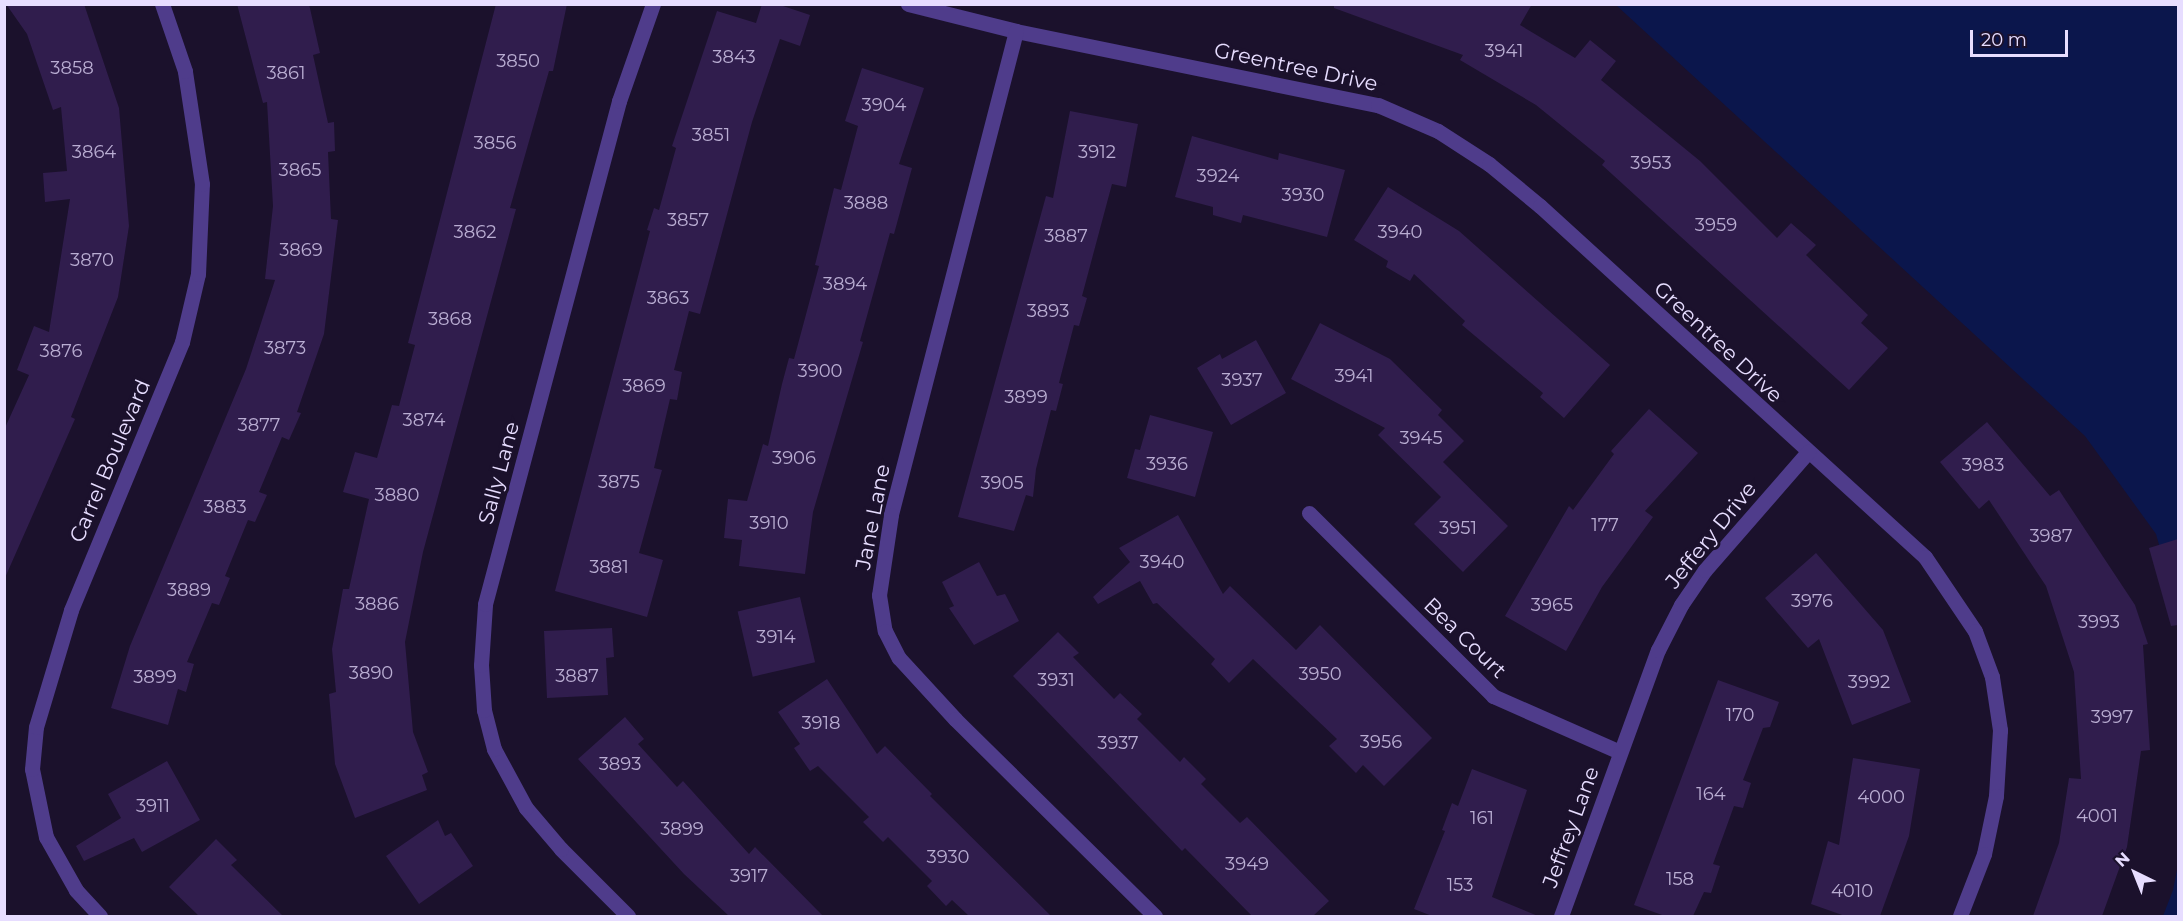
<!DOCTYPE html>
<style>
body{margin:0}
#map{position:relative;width:2183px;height:921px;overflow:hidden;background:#1b112c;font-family:Montserrat,sans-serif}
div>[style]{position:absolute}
.water>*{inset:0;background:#0b164c}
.building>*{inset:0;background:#301d4d;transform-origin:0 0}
.minor>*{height:15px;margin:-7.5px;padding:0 7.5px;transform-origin:7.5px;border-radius:7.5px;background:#4f3c8b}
span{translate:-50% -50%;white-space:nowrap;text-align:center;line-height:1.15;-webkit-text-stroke:6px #1b112c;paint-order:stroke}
.number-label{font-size:18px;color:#b9add2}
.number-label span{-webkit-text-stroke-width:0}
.street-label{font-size:21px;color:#e7ddff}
.frame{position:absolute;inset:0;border:6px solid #e7ddff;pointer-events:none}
.north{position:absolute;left:2105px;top:843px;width:60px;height:60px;-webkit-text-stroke:4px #1b112c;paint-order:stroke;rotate:317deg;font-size:16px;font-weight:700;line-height:24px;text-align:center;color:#e7ddff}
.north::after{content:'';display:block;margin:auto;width:21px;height:27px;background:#e7ddff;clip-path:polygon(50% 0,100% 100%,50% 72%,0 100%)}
.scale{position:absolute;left:1970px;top:30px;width:98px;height:27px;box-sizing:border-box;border:3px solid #e7ddff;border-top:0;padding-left:8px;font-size:18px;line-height:21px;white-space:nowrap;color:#e7ddff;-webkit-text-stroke:4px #1b112c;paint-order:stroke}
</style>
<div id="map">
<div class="water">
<i style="clip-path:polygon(1616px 5px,2178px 5px,2178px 612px,2156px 534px,2085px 436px)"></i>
<i style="clip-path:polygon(2178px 865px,2178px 916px,2163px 916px,2173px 890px)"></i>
</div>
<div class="building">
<i style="clip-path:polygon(6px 4px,84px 4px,119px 108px,129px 226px,118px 297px,71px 417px,75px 419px,4px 580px,4px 430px,29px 375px,17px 370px,34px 326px,49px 332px,70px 199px,45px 202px,43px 173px,67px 171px,61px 107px,53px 110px,27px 34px)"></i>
<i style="clip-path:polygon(237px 4px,309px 4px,320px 53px,313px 55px,328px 123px,334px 122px,335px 151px,328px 152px,331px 219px,338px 220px,324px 334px,297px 412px,301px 413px,289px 440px,282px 437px,259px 492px,267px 495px,255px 522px,248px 520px,225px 576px,230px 578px,219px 605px,212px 603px,187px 662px,194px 664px,186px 692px,178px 689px,168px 725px,111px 708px,130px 646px,246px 369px,275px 280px,265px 279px,273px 206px,267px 102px,263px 103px)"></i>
<i style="clip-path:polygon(496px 4px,567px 4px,553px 71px,549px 71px,510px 208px,516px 209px,423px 552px,405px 642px,413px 732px,428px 772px,422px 775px,427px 790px,355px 818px,335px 764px,329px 694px,336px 692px,332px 649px,343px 589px,349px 589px,369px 499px,343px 492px,355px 452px,377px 458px,392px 405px,399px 406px,415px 345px,408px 343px)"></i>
<i style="clip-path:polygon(762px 4px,777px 4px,810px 15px,800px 46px,780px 39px,752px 122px,700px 314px,689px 311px,674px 370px,682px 372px,677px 400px,670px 399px,654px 468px,662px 470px,639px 553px,663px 560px,647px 617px,555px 591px,650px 231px,647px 230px,654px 208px,659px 210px,676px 148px,672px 146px,717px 11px,756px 23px)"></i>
<i style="clip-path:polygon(1334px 4px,1532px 4px,1520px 25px,1575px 58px,1590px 40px,1616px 61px,1601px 80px,1700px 161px,1777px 238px,1791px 223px,1816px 245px,1806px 255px,1868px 315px,1861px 323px,1888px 348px,1849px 390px,1602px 165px,1605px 161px,1536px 105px,1460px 60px,1463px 55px,1334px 8px)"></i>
<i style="clip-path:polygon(862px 68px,924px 88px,899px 164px,912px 168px,894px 234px,890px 233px,860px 341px,863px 342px,813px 512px,805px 574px,739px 566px,742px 540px,724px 538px,728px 499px,747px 501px,763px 444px,768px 446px,782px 384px,789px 358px,794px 359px,819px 266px,815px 265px,834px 188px,841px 190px,858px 126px,845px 121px)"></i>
<i style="clip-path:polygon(1070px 111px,1138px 124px,1126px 187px,1112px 184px,1082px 296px,1087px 298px,1079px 326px,1074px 325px,1059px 383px,1063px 384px,1056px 411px,1051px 410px,1036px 469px,1033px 497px,1026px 495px,1014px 531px,958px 517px,1046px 196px,1053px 198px)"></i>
<i style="clip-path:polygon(1192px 136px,1278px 160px,1279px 153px,1345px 170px,1327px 237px,1243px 215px,1241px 223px,1213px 215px,1213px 207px,1175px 197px)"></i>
<i style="clip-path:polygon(1388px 187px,1459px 231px,1610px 365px,1564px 418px,1540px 397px,1543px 393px,1462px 325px,1465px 321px,1414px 274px,1410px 281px,1386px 267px,1388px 261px,1354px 240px)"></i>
<i style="clip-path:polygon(1320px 323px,1390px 359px,1442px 410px,1438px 415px,1464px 441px,1443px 462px,1508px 526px,1463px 572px,1414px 524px,1441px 497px,1378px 435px,1385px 428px,1291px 379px)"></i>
<i style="clip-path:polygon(1256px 340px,1286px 393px,1231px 425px,1197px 368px,1220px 354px,1222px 359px)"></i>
<i style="clip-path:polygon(1649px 409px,1698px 453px,1645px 511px,1653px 517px,1602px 587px,1566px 651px,1505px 616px,1569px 506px,1573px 510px,1614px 454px,1611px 451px)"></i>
<i style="clip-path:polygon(1150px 415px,1213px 432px,1195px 497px,1127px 478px,1135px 449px,1140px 450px)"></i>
<i style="clip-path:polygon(1987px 422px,2050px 496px,2059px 490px,2135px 605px,2148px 644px,2143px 645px,2150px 750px,2141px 751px,2127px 847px,2102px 916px,2033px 916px,2059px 843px,2069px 778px,2081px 779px,2074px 672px,2046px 586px,1989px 500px,1979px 509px,1940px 462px)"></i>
<i style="clip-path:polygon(1178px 515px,1223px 594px,1230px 586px,1296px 650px,1320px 625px,1432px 738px,1384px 786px,1363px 765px,1356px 773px,1329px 746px,1337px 739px,1253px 659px,1229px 683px,1211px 664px,1215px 659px,1157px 603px,1153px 604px,1140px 581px,1098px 604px,1093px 597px,1130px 562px,1119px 548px)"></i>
<i style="clip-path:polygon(2178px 539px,2178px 625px,2171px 626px,2149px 548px)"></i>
<i style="clip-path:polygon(1816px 553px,1883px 630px,1911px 702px,1852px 725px,1819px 639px,1808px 648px,1765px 598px)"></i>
<i style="clip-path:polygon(979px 562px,997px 596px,1005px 594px,1019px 621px,974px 645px,949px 608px,954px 606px,942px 582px)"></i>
<i style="left:800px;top:597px;width:67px;height:64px;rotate:77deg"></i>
<i style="clip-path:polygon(612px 628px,614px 657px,606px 658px,608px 695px,547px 698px,544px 631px)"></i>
<i style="clip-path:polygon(1058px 632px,1079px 653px,1073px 657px,1114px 699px,1120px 693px,1142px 714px,1137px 719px,1180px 762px,1184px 757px,1206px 779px,1201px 784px,1240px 823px,1247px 817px,1329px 901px,1313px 916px,1252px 916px,1185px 848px,1182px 851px,1013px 676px)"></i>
<i style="clip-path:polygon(827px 679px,877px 754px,885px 746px,932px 794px,930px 796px,1051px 916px,969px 916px,952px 900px,946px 906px,927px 886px,932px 881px,888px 837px,883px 842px,863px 822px,869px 817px,818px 766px,810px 771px,794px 748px,800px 744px,778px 712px)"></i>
<i style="clip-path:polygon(1718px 680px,1779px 702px,1770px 727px,1763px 728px,1743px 780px,1751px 783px,1743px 808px,1734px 806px,1713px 864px,1720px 866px,1711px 893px,1704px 892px,1693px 916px,1665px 916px,1634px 905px)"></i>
<i style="clip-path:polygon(625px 717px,644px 739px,638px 744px,677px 787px,683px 781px,749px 854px,755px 847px,823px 916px,729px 916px,684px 874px,578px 759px)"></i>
<i style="clip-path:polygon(1853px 758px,1920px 769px,1909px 836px,1880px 916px,1845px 916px,1811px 904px,1828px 841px,1839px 845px)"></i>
<i style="clip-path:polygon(167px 761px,200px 820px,142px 852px,134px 838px,84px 861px,76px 846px,121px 818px,108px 794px)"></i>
<i style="clip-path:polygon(1472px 769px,1527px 790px,1492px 897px,1538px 916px,1432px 916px,1414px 909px,1445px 831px,1442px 830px,1452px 803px,1458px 806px)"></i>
<i style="clip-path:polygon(438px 820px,445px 836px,451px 833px,473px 866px,419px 904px,386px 856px)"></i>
<i style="clip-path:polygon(216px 839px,237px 860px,231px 865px,283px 916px,199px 916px,169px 887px)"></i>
</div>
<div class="minor">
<i style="left:908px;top:4px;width:111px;rotate:14deg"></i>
<i style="left:1016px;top:31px;width:369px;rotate:11.6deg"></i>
<i style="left:1378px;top:105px;width:65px;rotate:23.4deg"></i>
<i style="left:1438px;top:131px;width:61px;rotate:32.9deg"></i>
<i style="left:1489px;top:164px;width:66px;rotate:39.5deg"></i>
<i style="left:1540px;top:206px;width:521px;rotate:42.36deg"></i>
<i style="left:1925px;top:557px;width:89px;rotate:56deg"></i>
<i style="left:1975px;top:631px;width:49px;rotate:69.7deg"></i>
<i style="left:1992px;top:677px;width:54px;rotate:81.4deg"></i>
<i style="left:2000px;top:730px;width:66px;rotate:93.5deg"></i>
<i style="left:1996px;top:796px;width:59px;rotate:101.7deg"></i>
<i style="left:1984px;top:854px;width:66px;rotate:111.2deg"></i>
<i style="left:1016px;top:31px;width:500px;rotate:104.5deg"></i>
<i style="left:891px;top:515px;width:81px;rotate:98.5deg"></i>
<i style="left:879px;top:595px;width:36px;rotate:81deg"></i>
<i style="left:885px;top:631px;width:30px;rotate:63deg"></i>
<i style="left:899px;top:658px;width:83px;rotate:47.4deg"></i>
<i style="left:955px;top:719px;width:281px;rotate:44.6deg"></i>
<i style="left:1309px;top:513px;width:260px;rotate:44.8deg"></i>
<i style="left:1493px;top:696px;width:139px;rotate:23.8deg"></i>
<i style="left:100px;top:916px;width:35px;rotate:-133deg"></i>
<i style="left:76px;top:890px;width:61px;rotate:-119.5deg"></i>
<i style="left:46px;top:837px;width:69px;rotate:-101.6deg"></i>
<i style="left:32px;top:769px;width:42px;rotate:-84.6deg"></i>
<i style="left:36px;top:727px;width:122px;rotate:-73.3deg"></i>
<i style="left:71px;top:610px;width:290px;rotate:-67.5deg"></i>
<i style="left:182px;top:342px;width:70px;rotate:-76.8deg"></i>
<i style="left:198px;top:274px;width:90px;rotate:-87.5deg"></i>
<i style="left:202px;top:184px;width:114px;rotate:-98.6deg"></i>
<i style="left:185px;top:71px;width:71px;rotate:-108.9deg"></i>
<i style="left:628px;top:916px;width:95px;rotate:-135deg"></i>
<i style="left:561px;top:849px;width:54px;rotate:-130.5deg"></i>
<i style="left:526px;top:808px;width:67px;rotate:-118.5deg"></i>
<i style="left:494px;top:749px;width:40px;rotate:-104.4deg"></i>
<i style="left:484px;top:710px;width:45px;rotate:-93.8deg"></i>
<i style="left:481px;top:665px;width:61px;rotate:-86.2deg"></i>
<i style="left:485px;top:604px;width:521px;rotate:-75.08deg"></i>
<i style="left:619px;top:101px;width:103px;rotate:-70.7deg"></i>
<i style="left:1561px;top:916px;width:283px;rotate:-70deg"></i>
<i style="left:1658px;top:650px;width:51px;rotate:-62.9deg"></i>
<i style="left:1681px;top:605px;width:42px;rotate:-55.6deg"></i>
<i style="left:1705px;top:570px;width:157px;rotate:-48.9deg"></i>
</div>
<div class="number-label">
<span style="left:1504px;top:51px">3941</span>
<span style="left:734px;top:57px">3843</span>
<span style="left:518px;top:61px">3850</span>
<span style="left:72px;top:68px">3858</span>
<span style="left:286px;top:73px">3861</span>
<span style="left:884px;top:105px">3904</span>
<span style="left:711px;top:135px">3851</span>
<span style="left:495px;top:143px">3856</span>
<span style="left:94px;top:152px">3864</span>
<span style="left:1097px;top:152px">3912</span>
<span style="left:1651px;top:163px">3953</span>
<span style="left:300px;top:170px">3865</span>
<span style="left:1218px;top:176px">3924</span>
<span style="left:1303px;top:195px">3930</span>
<span style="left:866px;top:203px">3888</span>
<span style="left:688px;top:220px">3857</span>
<span style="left:1716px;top:225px">3959</span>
<span style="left:475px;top:232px">3862</span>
<span style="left:1400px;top:232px">3940</span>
<span style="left:1066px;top:236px">3887</span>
<span style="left:301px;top:250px">3869</span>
<span style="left:92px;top:260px">3870</span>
<span style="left:845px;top:284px">3894</span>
<span style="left:668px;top:298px">3863</span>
<span style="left:1048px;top:311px">3893</span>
<span style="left:450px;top:319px">3868</span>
<span style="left:285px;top:348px">3873</span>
<span style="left:61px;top:351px">3876</span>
<span style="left:820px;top:371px">3900</span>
<span style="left:1354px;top:376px">3941</span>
<span style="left:1242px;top:380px">3937</span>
<span style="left:644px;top:386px">3869</span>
<span style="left:1026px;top:397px">3899</span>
<span style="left:424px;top:420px">3874</span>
<span style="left:259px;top:425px">3877</span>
<span style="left:1421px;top:438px">3945</span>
<span style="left:794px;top:458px">3906</span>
<span style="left:1167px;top:464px">3936</span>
<span style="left:1983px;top:465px">3983</span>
<span style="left:619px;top:482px">3875</span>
<span style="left:1002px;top:483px">3905</span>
<span style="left:397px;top:495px">3880</span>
<span style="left:225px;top:507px">3883</span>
<span style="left:769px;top:523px">3910</span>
<span style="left:1605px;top:525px">177</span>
<span style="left:1458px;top:528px">3951</span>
<span style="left:2051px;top:536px">3987</span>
<span style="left:1162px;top:562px">3940</span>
<span style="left:609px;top:567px">3881</span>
<span style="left:189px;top:590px">3889</span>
<span style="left:1812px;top:601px">3976</span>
<span style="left:377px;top:604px">3886</span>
<span style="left:1552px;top:605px">3965</span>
<span style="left:2099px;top:622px">3993</span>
<span style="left:776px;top:637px">3914</span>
<span style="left:371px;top:673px">3890</span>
<span style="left:1320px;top:674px">3950</span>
<span style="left:577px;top:676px">3887</span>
<span style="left:155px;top:677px">3899</span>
<span style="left:1056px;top:680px">3931</span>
<span style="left:1869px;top:682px">3992</span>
<span style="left:1740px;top:715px">170</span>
<span style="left:2112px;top:717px">3997</span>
<span style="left:821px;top:723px">3918</span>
<span style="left:1381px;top:742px">3956</span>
<span style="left:1118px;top:743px">3937</span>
<span style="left:620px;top:764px">3893</span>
<span style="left:1711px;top:794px">164</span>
<span style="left:1881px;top:797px">4000</span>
<span style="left:153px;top:806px">3911</span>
<span style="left:2097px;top:816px">4001</span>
<span style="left:1482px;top:818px">161</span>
<span style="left:682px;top:829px">3899</span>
<span style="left:948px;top:857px">3930</span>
<span style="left:1247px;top:864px">3949</span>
<span style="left:749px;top:876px">3917</span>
<span style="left:1680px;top:879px">158</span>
<span style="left:1460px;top:885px">153</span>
<span style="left:1852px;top:891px">4010</span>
</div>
<div class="street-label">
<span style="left:1296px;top:67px;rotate:12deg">Greentree Drive</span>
<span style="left:1718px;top:342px;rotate:43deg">Greentree Drive</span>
<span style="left:110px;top:461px;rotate:-67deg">Carrel Boulevard</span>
<span style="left:499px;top:473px;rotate:-75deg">Sally Lane</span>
<span style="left:873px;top:517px;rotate:-79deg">Jane Lane</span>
<span style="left:1711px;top:535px;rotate:-51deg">Jeffery Drive</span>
<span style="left:1465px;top:638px;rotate:44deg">Bea Court</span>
<span style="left:1571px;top:827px;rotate:-70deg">Jeffrey Lane</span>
</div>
<div class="frame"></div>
<div class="north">N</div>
<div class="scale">20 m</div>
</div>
